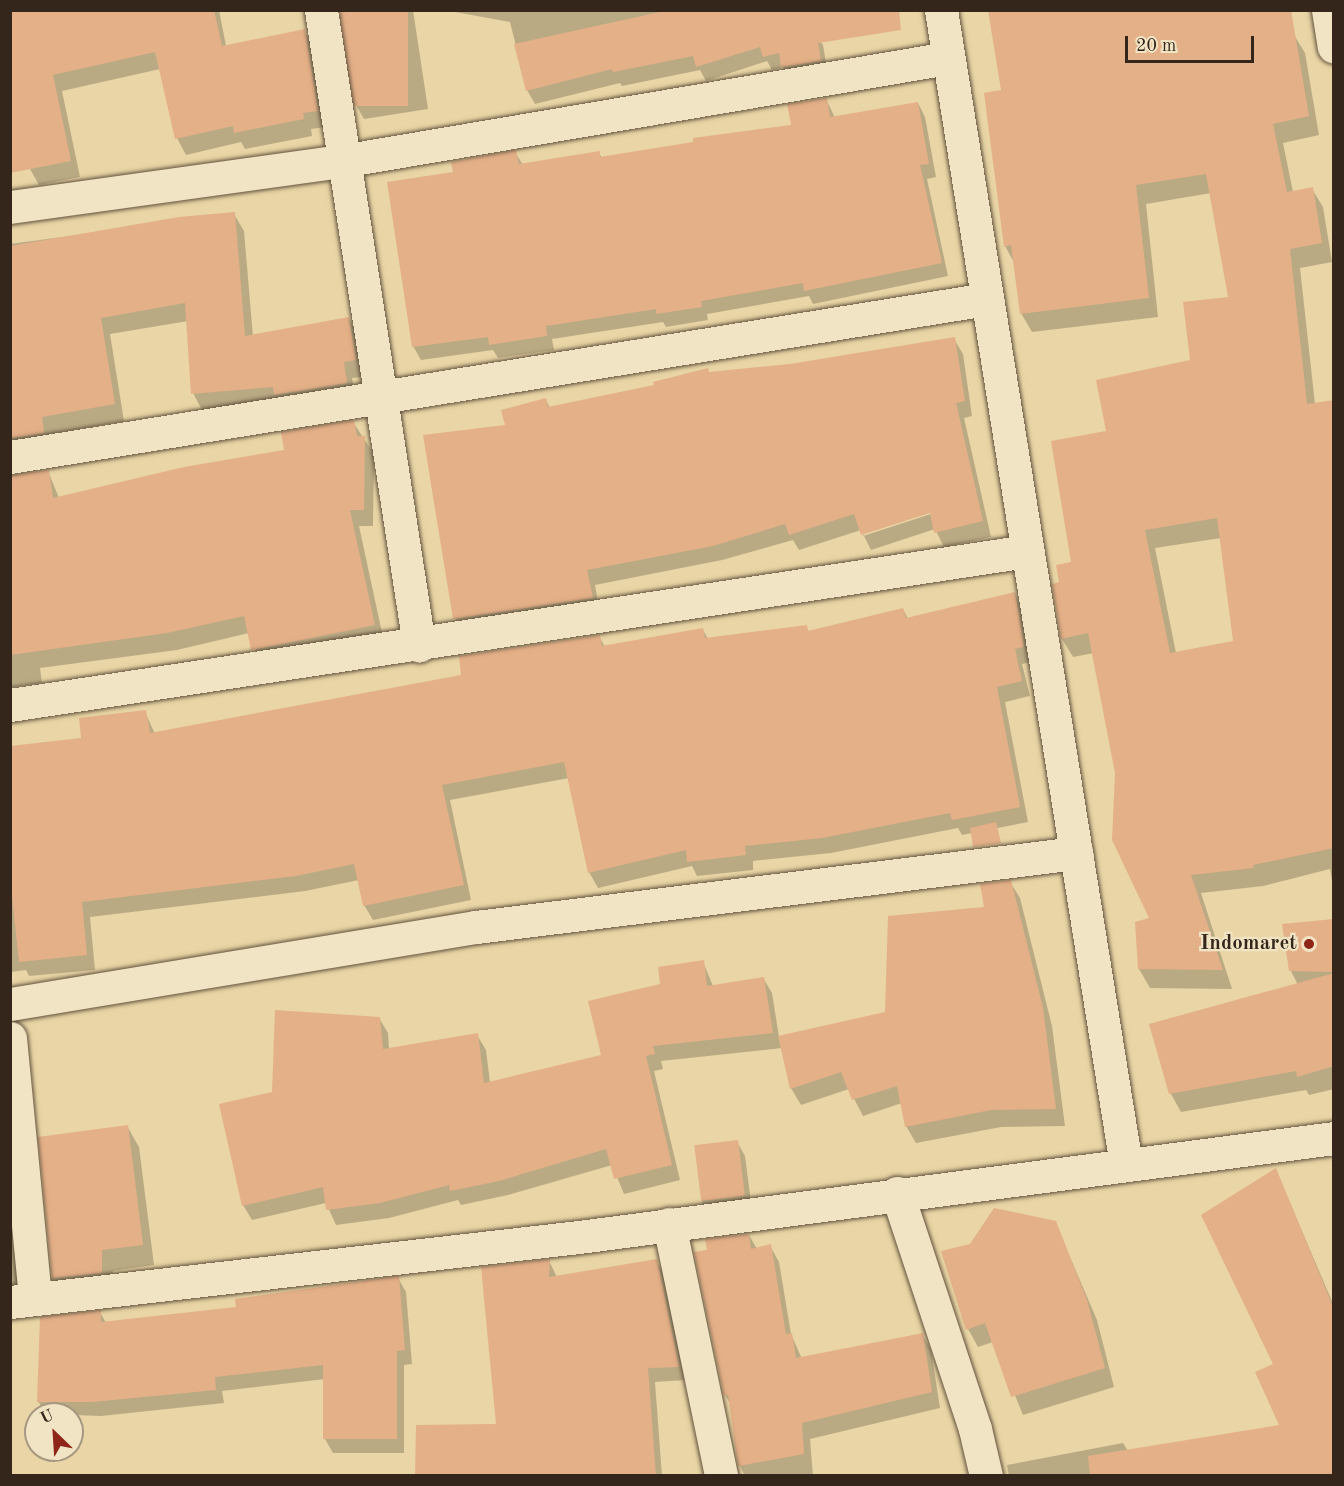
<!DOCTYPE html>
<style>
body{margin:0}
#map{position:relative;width:1344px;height:1486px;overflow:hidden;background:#e9d5a5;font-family:"Old Standard TT",serif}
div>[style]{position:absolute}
.shadow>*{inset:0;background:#0003}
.building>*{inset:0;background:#e4b088;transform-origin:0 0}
.roads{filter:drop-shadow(0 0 2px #62523e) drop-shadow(0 0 2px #62523e)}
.minor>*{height:33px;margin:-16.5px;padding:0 16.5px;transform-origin:16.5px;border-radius:16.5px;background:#f1e4c4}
.dots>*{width:16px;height:16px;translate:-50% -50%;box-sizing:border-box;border:3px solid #f1e4c4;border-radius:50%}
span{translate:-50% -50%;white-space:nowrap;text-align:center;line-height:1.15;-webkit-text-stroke:4.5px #f1e4c4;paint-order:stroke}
.poi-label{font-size:21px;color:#35261c;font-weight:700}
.right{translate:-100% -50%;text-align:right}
.frame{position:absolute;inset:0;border:12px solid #35261c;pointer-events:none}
.north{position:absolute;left:24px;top:1402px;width:60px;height:60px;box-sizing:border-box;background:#f1e4c4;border:2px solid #a69881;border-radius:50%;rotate:335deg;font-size:16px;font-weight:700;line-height:24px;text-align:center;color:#35261c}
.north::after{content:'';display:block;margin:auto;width:21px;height:27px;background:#8f2418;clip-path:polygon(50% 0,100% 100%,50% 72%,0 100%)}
.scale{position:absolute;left:1125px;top:36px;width:129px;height:27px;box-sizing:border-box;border:3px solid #35261c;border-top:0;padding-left:8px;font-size:18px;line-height:21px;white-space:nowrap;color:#35261c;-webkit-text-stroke:4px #f1e4c4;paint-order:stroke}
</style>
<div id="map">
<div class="shadow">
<i style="clip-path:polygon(24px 10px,219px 10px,226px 46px,304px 31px,314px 47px,326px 127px,311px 129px,312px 136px,245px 149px,241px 142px,186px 155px,177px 138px,160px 69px,62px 91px,80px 177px,39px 185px,30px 169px)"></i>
<i style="clip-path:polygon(342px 10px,413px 10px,428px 109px,364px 119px,356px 105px)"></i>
<i style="clip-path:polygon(444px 10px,796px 10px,823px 45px,828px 75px,791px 81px,783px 67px,772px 70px,767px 61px,706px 81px,700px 70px,622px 86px,620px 83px,535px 104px,527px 90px,510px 22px)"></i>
<i style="clip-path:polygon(evenodd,1294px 35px,1305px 53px,1319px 135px,1283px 143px,1293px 192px,1312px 189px,1323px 207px,1332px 262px,1300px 268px,1315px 404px,1334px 401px,1334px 893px,1330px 869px,1263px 886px,1201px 893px,1232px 989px,1150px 988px,1139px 969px,1151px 919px,1116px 772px,1094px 653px,1073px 657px,1062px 639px,1061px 583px,1073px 563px,1107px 432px,1192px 361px,1230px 298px,1211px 193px,1146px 204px,1158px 317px,1032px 332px,1021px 313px,1015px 264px,1005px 246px,1294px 35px,1221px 538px,1235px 642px,1176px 653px,1155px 548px,1221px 538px)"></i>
<i style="clip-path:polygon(826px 99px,835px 118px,918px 103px,925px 117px,936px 177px,927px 179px,948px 276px,813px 304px,809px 296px,707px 314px,708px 320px,666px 327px,663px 322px,552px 339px,554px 350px,498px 358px,493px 350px,421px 360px,413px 346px,455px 173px,515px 152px,523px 165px,599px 153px,602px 158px,792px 127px)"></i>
<i style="clip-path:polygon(234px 214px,244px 231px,253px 337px,349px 319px,358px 335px,365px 377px,352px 378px,356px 400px,202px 410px,193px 393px,188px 321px,110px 334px,124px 421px,50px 434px,52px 449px,10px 458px,10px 244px)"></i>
<i style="clip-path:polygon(evenodd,954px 339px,963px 354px,972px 416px,964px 418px,991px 537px,944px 547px,935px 529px,871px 550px,861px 530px,799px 550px,793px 540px,722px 560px,595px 585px,600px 613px,463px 634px,455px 618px,507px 427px,546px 400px,550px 408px,656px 386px,708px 370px,710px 374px,790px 365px,954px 339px,936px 509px,937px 512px,863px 536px,863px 533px,936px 509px)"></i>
<i style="clip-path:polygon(353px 422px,374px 454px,373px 526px,359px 526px,384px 642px,262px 666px,249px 633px,177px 650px,40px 668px,42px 683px,12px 687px,10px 475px,48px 471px,59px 498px,286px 452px)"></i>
<i style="clip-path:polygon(1015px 594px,1023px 609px,1032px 662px,1022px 664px,1030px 696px,1005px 702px,1028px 822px,962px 835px,958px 828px,831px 853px,753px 861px,753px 870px,697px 876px,692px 866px,598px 888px,589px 872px,569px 778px,450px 800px,471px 900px,373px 920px,364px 905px,359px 880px,305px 891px,90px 917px,95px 970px,29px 976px,26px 970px,10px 972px,10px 747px,83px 739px,145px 712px,155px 734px,462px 677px,599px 636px,605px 647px,703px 630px,708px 639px,806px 627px,810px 633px,903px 609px,908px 619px)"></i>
<i style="clip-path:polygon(1010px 882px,1020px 898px,1052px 1026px,1065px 1126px,1001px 1127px,916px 1143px,906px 1126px,902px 1103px,863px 1116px,849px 1089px,801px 1105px,791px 1088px,782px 1048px,661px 1061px,663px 1069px,654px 1071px,680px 1180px,624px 1194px,612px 1165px,508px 1195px,461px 1205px,458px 1200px,389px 1218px,336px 1225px,326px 1203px,252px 1220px,243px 1205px,274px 1094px,379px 1018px,388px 1033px,389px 1049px,477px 1035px,486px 1050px,490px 1083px,603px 1056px,662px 985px,703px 962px,713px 986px,763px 978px,772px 993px,779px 1037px,887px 1013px)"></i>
<i style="clip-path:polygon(1334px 920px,1334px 1089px,1309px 1095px,1306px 1090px,1181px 1112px,1171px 1094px,1151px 1025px,1298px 985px,1291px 971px)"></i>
<i style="clip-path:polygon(127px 1126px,139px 1147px,154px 1265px,113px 1271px,113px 1293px,65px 1299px,53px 1278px,40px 1138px)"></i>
<i style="clip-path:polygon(737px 1142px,745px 1156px,752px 1210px,710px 1216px,702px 1202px)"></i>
<i style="clip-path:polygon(1276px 1170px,1334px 1306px,1334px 1476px,1009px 1476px,1007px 1465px,1123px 1443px,1128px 1451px,1281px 1427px,1275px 1365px)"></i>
<i style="clip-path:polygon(10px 1179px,21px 1285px,10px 1287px)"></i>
<i style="clip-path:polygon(1055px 1222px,1097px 1320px,1114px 1387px,1023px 1415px,993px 1342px,978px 1347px,968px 1329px)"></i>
<i style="clip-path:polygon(749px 1235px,757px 1249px,770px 1246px,779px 1262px,791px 1334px,802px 1359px,922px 1334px,931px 1350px,940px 1408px,810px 1439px,813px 1476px,745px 1476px,740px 1466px,731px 1405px,725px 1395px,708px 1251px)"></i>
<i style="clip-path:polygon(656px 1260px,664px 1274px,686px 1380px,655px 1382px,662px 1476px,417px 1476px,498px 1426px,549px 1261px,557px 1277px)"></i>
<i style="clip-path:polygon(398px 1278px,406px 1292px,412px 1364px,404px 1365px,404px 1453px,333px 1453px,325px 1439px,325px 1379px,222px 1391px,224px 1403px,101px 1416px,46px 1414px,38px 1401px,100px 1312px,106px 1323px,238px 1308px)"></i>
</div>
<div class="building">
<i style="clip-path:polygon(10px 10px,214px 10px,222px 46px,305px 29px,318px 111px,303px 113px,304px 119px,234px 133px,233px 126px,175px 139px,155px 52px,53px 75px,71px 161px,10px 173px)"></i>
<i style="left:340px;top:10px;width:68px;height:96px"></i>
<i style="clip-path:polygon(669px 10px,899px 10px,901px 30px,818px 43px,821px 61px,781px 67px,779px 53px,763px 57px,760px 47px,696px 67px,693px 56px,613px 72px,612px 69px,526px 91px,514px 44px)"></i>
<i style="clip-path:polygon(evenodd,988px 10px,1291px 10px,1309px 116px,1273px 124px,1287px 192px,1313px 187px,1322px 243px,1290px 249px,1307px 404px,1334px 400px,1334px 848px,1253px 865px,1254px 868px,1191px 875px,1223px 970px,1138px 969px,1135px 922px,1149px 918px,1112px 840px,1115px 773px,1088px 633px,1061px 639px,1052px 584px,1059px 582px,1056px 565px,1071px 562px,1051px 441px,1106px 431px,1096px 380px,1190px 360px,1183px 302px,1228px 297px,1206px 174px,1136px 185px,1149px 298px,1020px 314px,1011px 245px,1004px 247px,984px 93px,1001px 90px,988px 10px,1217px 518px,1233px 641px,1170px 653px,1145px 530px,1217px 518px)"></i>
<i style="clip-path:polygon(827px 98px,830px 117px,918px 102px,929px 164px,920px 165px,942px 263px,804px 291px,803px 283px,701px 301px,702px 307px,656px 314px,656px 309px,546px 326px,547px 336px,489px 345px,488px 337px,412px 347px,387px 182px,453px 172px,451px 162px,516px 150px,519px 164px,600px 151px,600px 157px,693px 142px,693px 138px,791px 125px,787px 104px)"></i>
<i style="clip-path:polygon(235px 212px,245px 336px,349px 317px,356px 360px,344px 362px,347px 383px,274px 395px,273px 387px,191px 394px,185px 303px,101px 318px,115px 404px,42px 417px,44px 433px,10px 438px,10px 246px,179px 217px)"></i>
<i style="clip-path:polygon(955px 337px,965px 401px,956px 403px,983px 521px,934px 533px,930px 513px,861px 535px,854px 514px,789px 535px,785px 524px,713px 546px,587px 570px,593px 598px,453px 619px,423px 435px,505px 425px,501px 410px,546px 398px,548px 407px,654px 385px,653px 382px,708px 368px,709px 372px,790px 364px)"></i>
<i style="clip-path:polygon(354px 420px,357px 436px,365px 436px,364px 510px,350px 510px,375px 625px,251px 650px,244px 616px,167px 633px,10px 655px,10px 475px,49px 470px,53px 498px,184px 467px,284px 450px,281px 432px)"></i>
<i style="clip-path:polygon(1015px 592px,1024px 647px,1015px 649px,1022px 681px,997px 687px,1020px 807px,952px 820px,950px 813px,822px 838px,745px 846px,746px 855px,687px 862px,686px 850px,588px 873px,564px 762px,442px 785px,464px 885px,363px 906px,354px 864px,296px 876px,82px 902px,87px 955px,19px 962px,10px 877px,10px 746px,81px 738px,79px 718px,146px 710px,150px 733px,461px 675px,459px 656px,600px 635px,602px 646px,703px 628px,705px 638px,807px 625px,808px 631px,903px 608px,906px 618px)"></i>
<i style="clip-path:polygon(996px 822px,1001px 843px,973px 847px,970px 828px)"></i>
<i style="clip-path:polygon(1011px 880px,1043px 1008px,1056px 1109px,991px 1110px,905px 1127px,897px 1086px,852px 1100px,841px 1072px,790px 1089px,778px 1036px,885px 1012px,888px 916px,984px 907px,980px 884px)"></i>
<i style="clip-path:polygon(1334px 919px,1334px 972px,1289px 971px,1282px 924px)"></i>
<i style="clip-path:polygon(704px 960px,707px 986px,764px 977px,773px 1033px,653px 1046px,655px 1054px,646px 1056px,672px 1165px,614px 1179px,606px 1149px,499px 1181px,450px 1191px,449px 1185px,380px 1203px,326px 1210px,323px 1187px,242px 1206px,219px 1104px,272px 1092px,275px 1010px,380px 1017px,383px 1049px,478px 1033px,484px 1083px,601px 1055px,588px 1001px,660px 984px,658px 967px)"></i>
<i style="clip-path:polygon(1334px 973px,1334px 1066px,1297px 1077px,1296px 1071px,1169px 1094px,1149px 1024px)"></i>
<i style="clip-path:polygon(128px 1125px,143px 1245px,102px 1250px,102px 1273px,52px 1278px,38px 1137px)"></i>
<i style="left:738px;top:1140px;width:56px;height:44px;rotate:83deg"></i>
<i style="clip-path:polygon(1276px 1168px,1334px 1309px,1334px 1476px,1090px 1476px,1088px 1456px,1279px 1425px,1255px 1372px,1273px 1364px,1201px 1215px)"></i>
<i style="clip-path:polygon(994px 1208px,1056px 1221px,1087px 1300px,1105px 1368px,1011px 1397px,985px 1323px,966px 1330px,941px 1251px,970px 1244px)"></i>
<i style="clip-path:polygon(749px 1234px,751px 1249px,771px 1244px,786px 1334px,792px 1333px,796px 1358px,923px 1333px,932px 1392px,802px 1423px,804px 1454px,738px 1466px,728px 1395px,724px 1396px,694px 1252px,707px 1250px,705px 1239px)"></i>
<i style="clip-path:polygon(550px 1259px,549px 1277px,657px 1259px,679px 1367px,648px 1368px,656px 1476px,415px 1476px,416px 1425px,496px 1424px,481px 1267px)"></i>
<i style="clip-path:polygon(399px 1276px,405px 1350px,397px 1351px,397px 1439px,323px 1439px,323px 1365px,215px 1377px,216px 1390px,92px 1402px,37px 1402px,40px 1317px,101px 1310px,101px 1322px,236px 1307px,235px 1299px)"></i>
</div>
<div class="roads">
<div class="minor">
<i style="left:321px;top:10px;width:643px;rotate:81.23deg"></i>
<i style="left:941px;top:10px;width:1170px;rotate:80.9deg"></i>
<i style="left:1328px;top:10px;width:37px;rotate:81deg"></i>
<i style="left:10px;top:207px;width:335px;rotate:-7.9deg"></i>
<i style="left:342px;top:161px;width:615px;rotate:-9.65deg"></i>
<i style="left:10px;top:457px;width:990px;rotate:-9.19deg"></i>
<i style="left:10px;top:705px;width:1029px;rotate:-8.61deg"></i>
<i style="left:10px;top:1004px;width:472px;rotate:-9.4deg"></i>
<i style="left:476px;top:927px;width:605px;rotate:-7.03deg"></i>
<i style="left:10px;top:1038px;width:262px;rotate:84.5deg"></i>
<i style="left:897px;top:1193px;width:249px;rotate:71.7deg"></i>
<i style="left:975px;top:1429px;width:48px;rotate:76.8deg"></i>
<i style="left:669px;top:1224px;width:257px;rotate:78.3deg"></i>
<i style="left:10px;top:1302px;width:573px;rotate:-6.52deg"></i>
<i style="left:579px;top:1237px;width:761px;rotate:-7.47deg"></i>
</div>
</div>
<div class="dots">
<i style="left:1309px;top:944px;background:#8f2418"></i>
</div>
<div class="poi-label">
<span class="right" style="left:1297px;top:944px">Indomaret</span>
</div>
<div class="frame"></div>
<div class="north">U</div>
<div class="scale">20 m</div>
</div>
